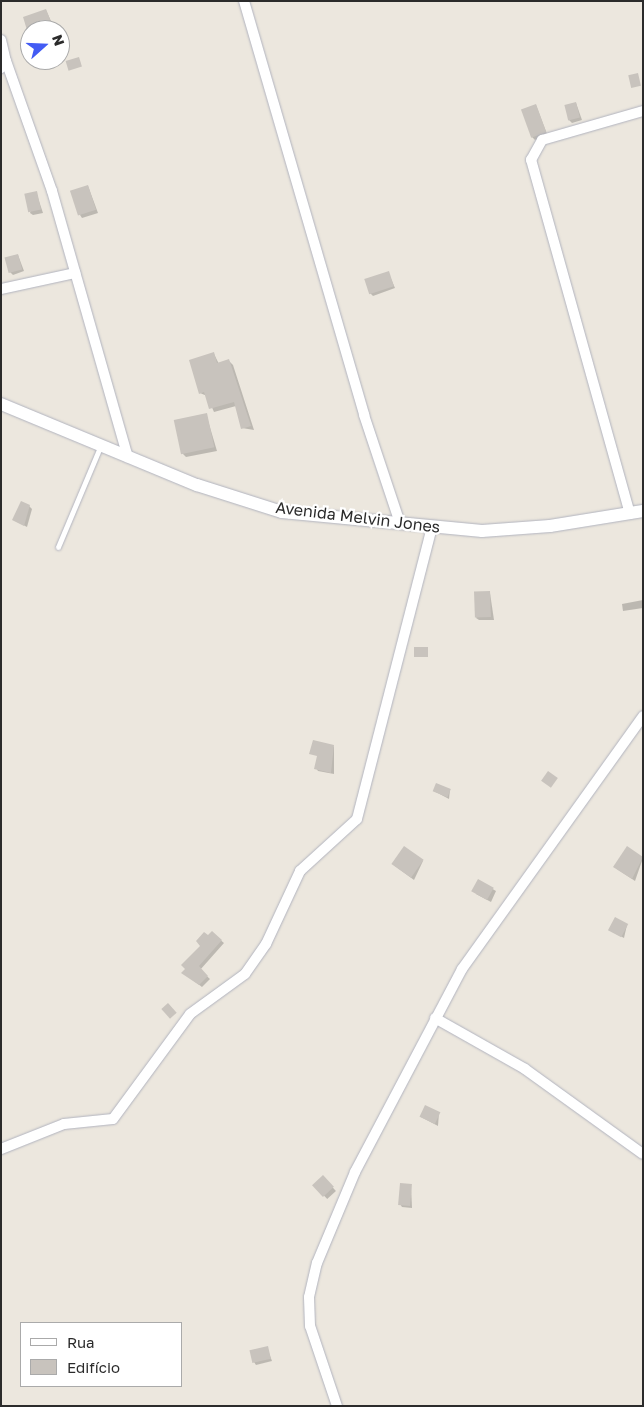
<!DOCTYPE html>
<meta charset="utf-8">
<style>
body{margin:0}
#map{position:relative;width:644px;height:1407px;overflow:hidden;background:#ece7de;font-family:"Golos Text",sans-serif}
div>[style]{position:absolute}
.shadow>*{inset:0;background:#0003;transform-origin:0 0}
.building>*{inset:0;background:#c8c3bd;transform-origin:0 0}
.roads{filter:drop-shadow(0 0 1px #b1b3be) drop-shadow(0 0 1px #b1b3be)}
.service>*{height:5px;margin:-2.5px;padding:0 2.5px;transform-origin:2.5px;border-radius:2.5px;background:#fff}
.minor>*{height:10px;margin:-5px;padding:0 5px;transform-origin:5px;border-radius:5px;background:#fff}
.tertiary>*{height:12px;margin:-6px;padding:0 6px;transform-origin:6px;border-radius:6px;background:#fff}
span{translate:-50% -50%;white-space:nowrap;text-align:center;line-height:1.15;-webkit-text-stroke:4.5px #fff;paint-order:stroke}
.street-label{font-size:16px;color:#2b2b2b}
.frame{position:absolute;inset:0;border:2px solid #2b2b2b;pointer-events:none}
.legend{position:absolute;left:20px;top:1322px;width:162px;height:65px;box-sizing:border-box;background:#fff;border:1px solid #aaa;margin:0;padding:6px 9px;list-style:none;font-size:15px;color:#2b2b2b}
.legend li{display:flex;align-items:center;gap:10px;height:25px}
.legend b{width:25px;border:1px solid #aaa}
.north{position:absolute;left:20px;top:20px;width:50px;height:50px;box-sizing:border-box;background:#fff;border:1px solid #aaa;border-radius:50%;rotate:70deg;font-size:14px;font-weight:700;line-height:20px;text-align:center;color:#2b2b2b}
.north::after{content:'';display:block;margin:auto;width:18px;height:22px;background:#435cf4;clip-path:polygon(50% 0,100% 100%,50% 72%,0 100%)}
</style>
<div id="map">
<div class="shadow">
<i style="clip-path:polygon(46px 10px,55px 30px,30px 33px,24px 18px)"></i>
<i style="clip-path:polygon(576px 103px,582px 120px,572px 123px,569px 120px)"></i>
<i style="clip-path:polygon(536px 105px,547px 134px,535px 140px,532px 137px)"></i>
<i style="clip-path:polygon(88px 186px,98px 213px,82px 218px,80px 215px)"></i>
<i style="clip-path:polygon(36px 192px,43px 213px,33px 215px,30px 213px)"></i>
<i style="clip-path:polygon(18px 255px,24px 271px,13px 275px,10px 272px)"></i>
<i style="clip-path:polygon(388px 272px,395px 288px,373px 296px,370px 293px)"></i>
<i style="clip-path:polygon(214px 354px,219px 364px,229px 361px,233px 365px,254px 430px,242px 428px,236px 406px,214px 412px,207px 396px,200px 393px)"></i>
<i style="clip-path:polygon(206px 414px,217px 451px,186px 457px,182px 453px)"></i>
<i style="clip-path:polygon(29px 506px,32px 509px,27px 527px,14px 520px)"></i>
<i style="clip-path:polygon(490px 593px,494px 620px,479px 620px,476px 618px)"></i>
<i style="clip-path:polygon(643px 600px,643px 608px,623px 611px,622px 604px)"></i>
<i style="clip-path:polygon(334px 746px,334px 774px,318px 771px,316px 768px)"></i>
<i style="clip-path:polygon(450px 790px,449px 799px,434px 791px)"></i>
<i style="clip-path:polygon(627px 848px,643px 858px,635px 881px,617px 869px)"></i>
<i style="clip-path:polygon(423px 861px,414px 880px,395px 866px)"></i>
<i style="clip-path:polygon(479px 881px,496px 891px,491px 902px,476px 894px)"></i>
<i style="clip-path:polygon(627px 925px,624px 938px,609px 930px)"></i>
<i style="clip-path:polygon(212px 933px,224px 943px,200px 970px,210px 979px,202px 987px,186px 975px)"></i>
<i style="clip-path:polygon(439px 1113px,438px 1126px,421px 1117px)"></i>
<i style="left:323px;top:1177px;width:19px;height:12px;rotate:47deg"></i>
<i style="clip-path:polygon(411px 1185px,412px 1208px,402px 1207px,400px 1204px)"></i>
<i style="clip-path:polygon(267px 1348px,272px 1361px,256px 1365px,254px 1362px)"></i>
</div>
<div class="building">
<i style="clip-path:polygon(46px 9px,54px 30px,27px 30px,23px 17px)"></i>
<i style="left:79px;top:57px;width:10px;height:14px;rotate:73deg"></i>
<i style="left:638px;top:73px;width:13px;height:10px;rotate:77deg"></i>
<i style="left:576px;top:102px;width:16px;height:12px;rotate:76deg"></i>
<i style="left:536px;top:104px;width:30px;height:16px;rotate:70deg"></i>
<i style="left:88px;top:185px;width:26px;height:19px;rotate:72deg"></i>
<i style="left:37px;top:191px;width:19px;height:13px;rotate:78deg"></i>
<i style="left:18px;top:254px;width:16px;height:14px;rotate:75deg"></i>
<i style="left:389px;top:271px;width:16px;height:26px;rotate:72deg"></i>
<i style="clip-path:polygon(214px 352px,217px 363px,229px 359px,251px 426px,241px 429px,234px 402px,209px 409px,204px 392px,199px 394px,189px 360px)"></i>
<i style="left:207px;top:413px;width:35px;height:34px;rotate:78deg"></i>
<i style="clip-path:polygon(21px 501px,30px 505px,24px 526px,12px 520px)"></i>
<i style="left:490px;top:591px;width:26px;height:16px;rotate:88deg"></i>
<i style="left:428px;top:647px;width:10px;height:14px;rotate:90deg"></i>
<i style="clip-path:polygon(313px 740px,334px 745px,331px 773px,314px 769px,317px 756px,309px 754px)"></i>
<i style="left:548px;top:771px;width:12px;height:12px;rotate:35deg"></i>
<i style="left:436px;top:783px;width:16px;height:9px;rotate:22deg"></i>
<i style="left:404px;top:846px;width:24px;height:22px;rotate:35deg"></i>
<i style="clip-path:polygon(627px 846px,643px 857px,632px 879px,613px 867px)"></i>
<i style="left:478px;top:879px;width:18px;height:14px;rotate:29deg"></i>
<i style="left:615px;top:917px;width:15px;height:15px;rotate:28deg"></i>
<i style="clip-path:polygon(212px 931px,222px 940px,199px 966px,208px 976px,199px 985px,181px 973px,185px 969px,181px 965px,200px 946px,196px 941px,204px 932px,208px 935px)"></i>
<i style="left:168px;top:1003px;width:13px;height:9px;rotate:48deg"></i>
<i style="left:425px;top:1105px;width:17px;height:13px;rotate:25deg"></i>
<i style="left:323px;top:1175px;width:16px;height:15px;rotate:47deg"></i>
<i style="left:400px;top:1183px;width:12px;height:22px;rotate:5deg"></i>
<i style="left:268px;top:1346px;width:13px;height:19px;rotate:77deg"></i>
</div>
<div class="roads">
<div class="service">
<i style="left:58px;top:547px;width:108px;rotate:-67.2deg"></i>
</div>
<div class="minor">
<i style="left:244px;top:1px;width:431px;rotate:73.8deg"></i>
<i style="left:364px;top:415px;width:114px;rotate:71.6deg"></i>
<i style="left:1px;top:40px;width:22px;rotate:77deg"></i>
<i style="left:6px;top:61px;width:9px;rotate:126deg"></i>
<i style="left:6px;top:61px;width:138px;rotate:70.5deg"></i>
<i style="left:52px;top:191px;width:277px;rotate:74.1deg"></i>
<i style="left:1px;top:289px;width:76px;rotate:-12.2deg"></i>
<i style="left:630px;top:514px;width:368px;rotate:-105.6deg"></i>
<i style="left:531px;top:160px;width:23px;rotate:-61deg"></i>
<i style="left:542px;top:140px;width:105px;rotate:-16deg"></i>
<i style="left:435px;top:1018px;width:103px;rotate:29.5deg"></i>
<i style="left:525px;top:1069px;width:145px;rotate:35.8deg"></i>
<i style="left:1px;top:1149px;width:68px;rotate:-21.6deg"></i>
<i style="left:64px;top:1124px;width:49px;rotate:-5.8deg"></i>
<i style="left:113px;top:1119px;width:130px;rotate:-53.7deg"></i>
<i style="left:190px;top:1014px;width:68px;rotate:-36deg"></i>
<i style="left:245px;top:974px;width:37px;rotate:-55deg"></i>
<i style="left:266px;top:944px;width:81px;rotate:-65deg"></i>
<i style="left:300px;top:871px;width:77px;rotate:-42.4deg"></i>
<i style="left:357px;top:819px;width:302px;rotate:-75.6deg"></i>
<i style="left:337px;top:1406px;width:84px;rotate:-108.6deg"></i>
<i style="left:310px;top:1326px;width:29px;rotate:-92deg"></i>
<i style="left:309px;top:1297px;width:35px;rotate:-77deg"></i>
<i style="left:317px;top:1263px;width:99px;rotate:-67.3deg"></i>
<i style="left:355px;top:1172px;width:229px;rotate:-62.2deg"></i>
<i style="left:462px;top:969px;width:311px;rotate:-54.4deg"></i>
</div>
<div class="tertiary">
<i style="left:1px;top:404px;width:212px;rotate:22.5deg"></i>
<i style="left:197px;top:485px;width:89px;rotate:17.6deg"></i>
<i style="left:282px;top:512px;width:201px;rotate:5.4deg"></i>
<i style="left:482px;top:531px;width:68px;rotate:-4.2deg"></i>
<i style="left:550px;top:526px;width:94px;rotate:-9.2deg"></i>
</div>
</div>
<div class="street-label">
<span style="left:358px;top:517px;rotate:7deg">Avenida Melvin Jones</span>
</div>
<div class="frame"></div>
<ul class="legend">
<li><b style="height:6px;background:#fff"></b>Rua</li>
<li><b style="height:14px;background:#c8c3bd"></b>Edifício</li>
</ul>
<div class="north">N</div>
</div>
